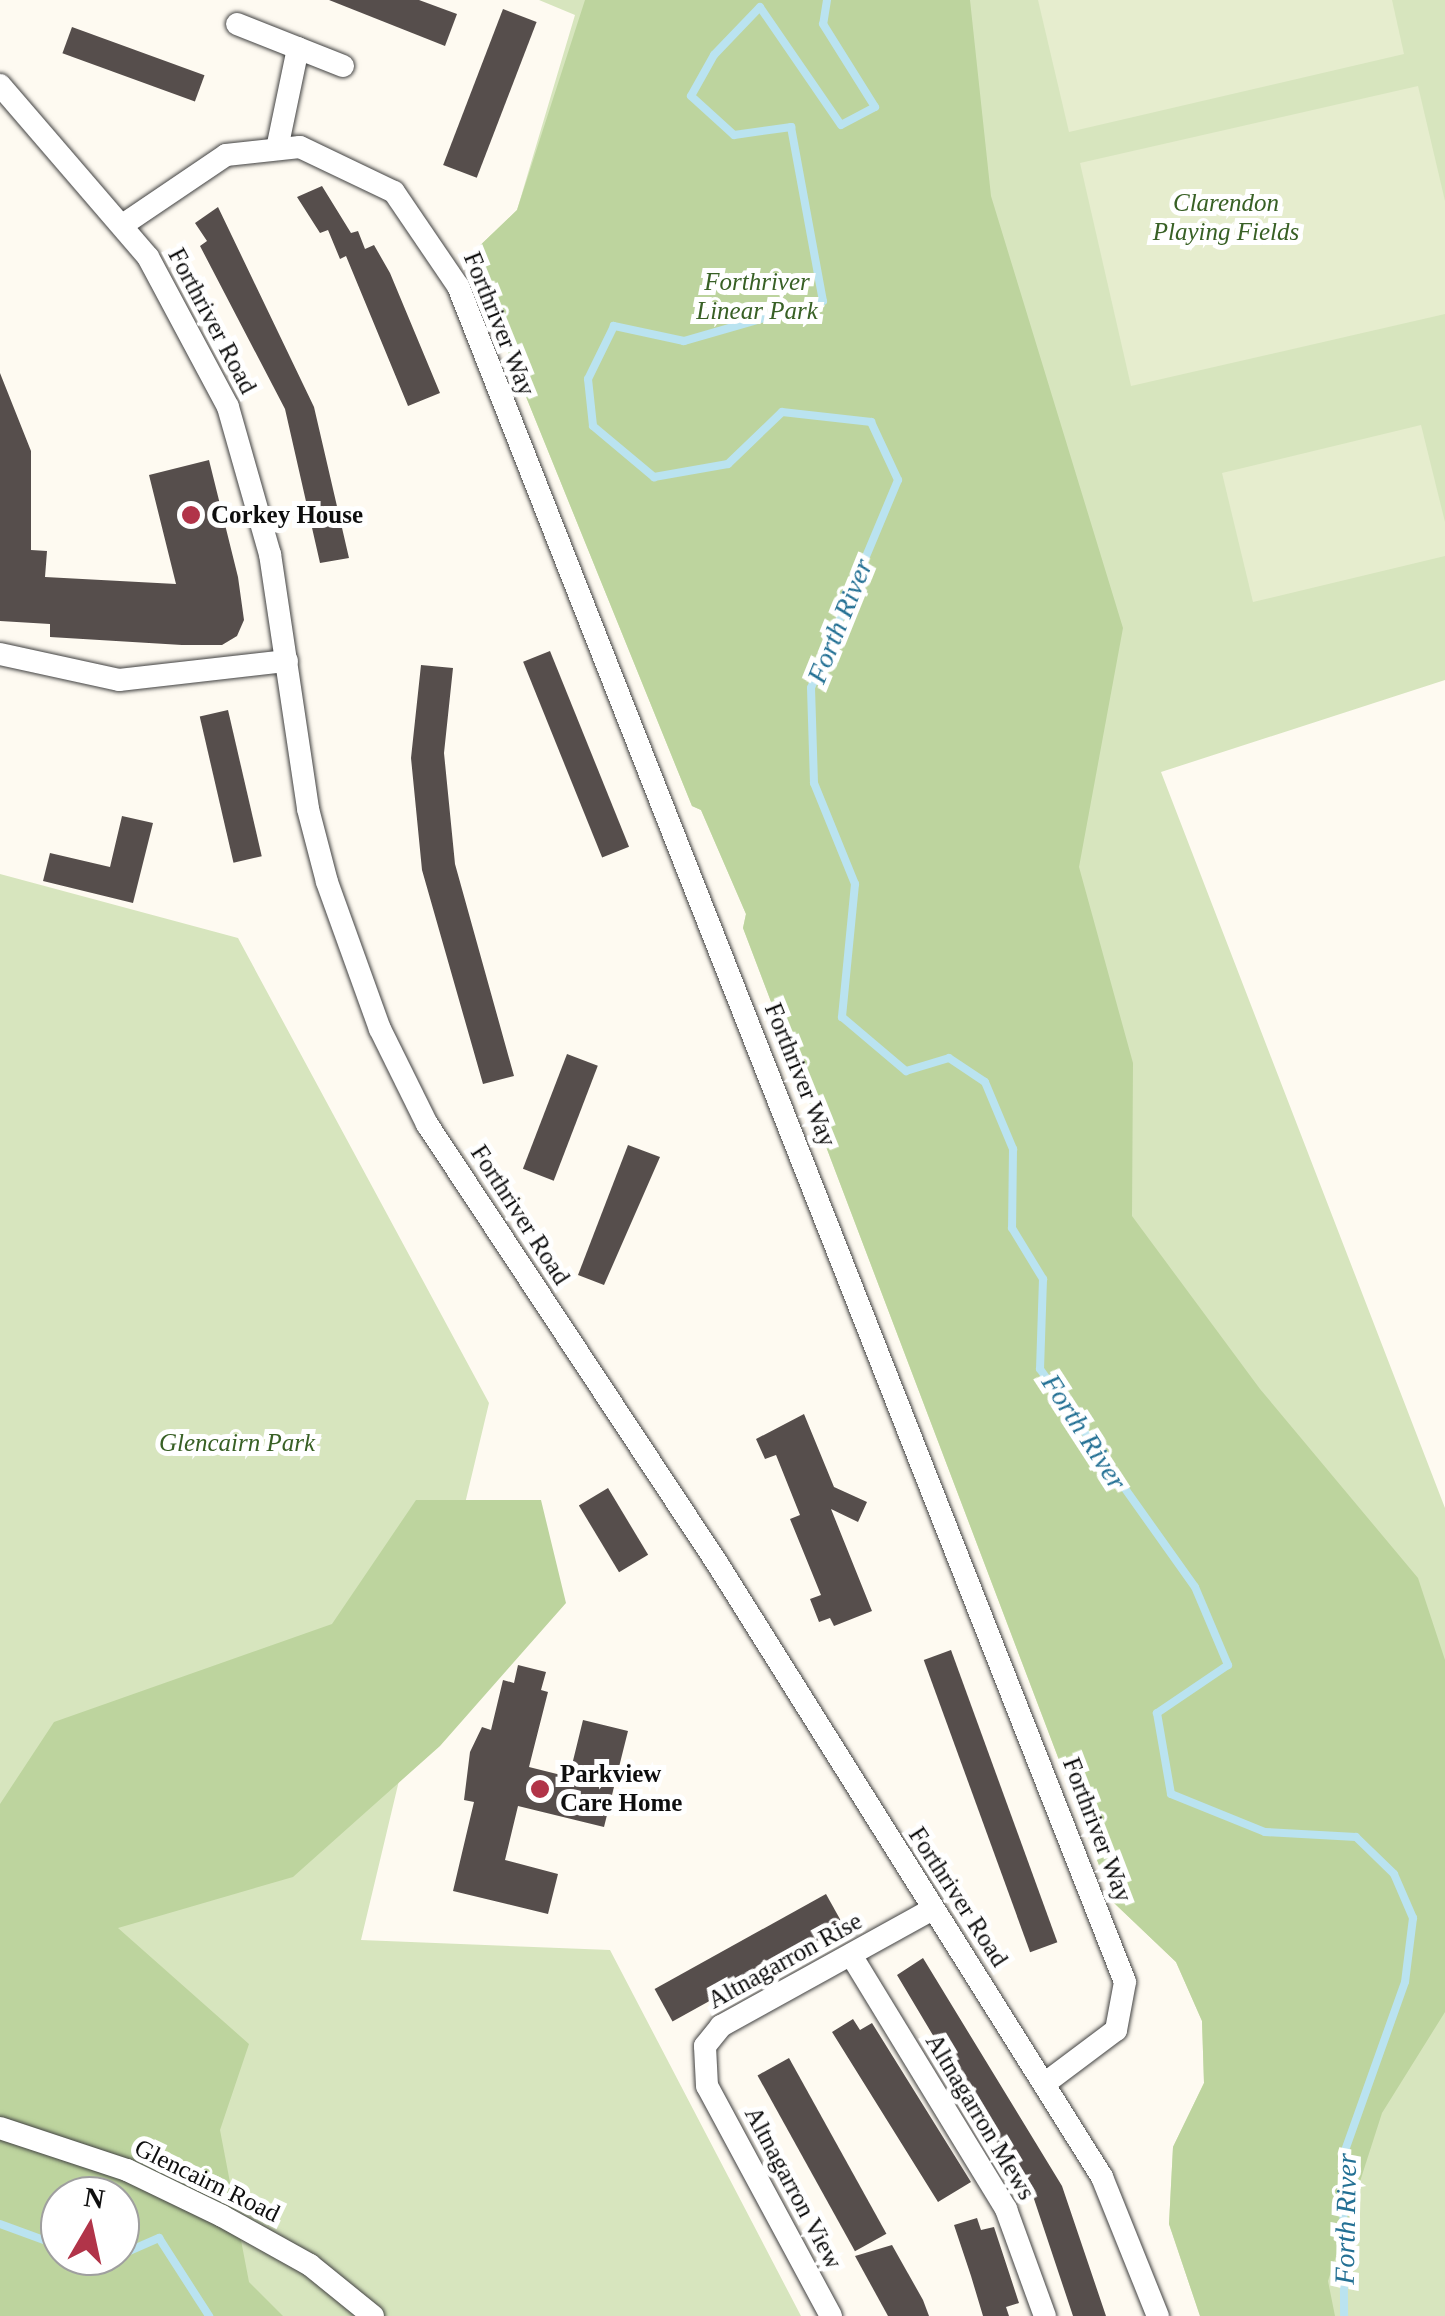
<!DOCTYPE html>
<style>
body{margin:0}
#map{position:relative;width:1445px;height:2316px;overflow:hidden;background:#fefaf1;font-family:"Times New Roman",serif}
div>[style]{position:absolute}
.green>*{inset:0;background:#d7e5be}
.forest>*{inset:0;background:#bdd49e}
.pitch>*{inset:0;background:#e6edce}
.stream>*{height:8px;margin:-4px;padding:0 4px;transform-origin:4px;border-radius:4px;background:#bae3f0}
.building>*{inset:0;background:#564e4c;transform-origin:0 0}
.roads{filter:drop-shadow(0 0 2px #414141) drop-shadow(0 0 2px #414141)}
.street>*{height:22px;margin:-11px;padding:0 11px;transform-origin:11px;border-radius:11px;background:#fff}
.dots>*{width:28px;height:28px;translate:-50% -50%;box-sizing:border-box;border:5px solid #fff;border-radius:50%}
span{translate:-50% -50%;white-space:nowrap;text-align:center;line-height:1.15;-webkit-text-stroke:10px #fff;paint-order:stroke}
.park-label{font-size:25px;color:#386025;font-style:italic}
.street-label{font-size:25px;color:#0e0e0e}
.poi-label{font-size:25px;color:#0e0e0e;font-weight:700}
.left{translate:0 -50%;text-align:left}
.water-label{font-size:28px;color:#237094;font-style:italic}
.north{position:absolute;left:40px;top:2176px;width:100px;height:100px;box-sizing:border-box;background:#fff;border:2px solid #9f9f9f;border-radius:50%;rotate:9deg;font-size:28px;font-weight:700;line-height:40px;text-align:center;color:#0e0e0e}
.north::after{content:'';display:block;margin:auto;width:35px;height:45px;background:#b13449;clip-path:polygon(50% 0,100% 100%,50% 72%,0 100%)}
</style>
<div id="map">
<div class="green">
<i style="clip-path:polygon(539px 0,1445px 0,1445px 680px,1161px 772px,1445px 1508px,1445px 2316px,1200px 2316px,1169px 2224px,1173px 2147px,1204px 2083px,1202px 2021px,1176px 1962px,1113px 1902px,743px 928px,746px 914px,701px 810px,692px 806px,469px 256px,517px 210px,575px 15px)"></i>
<i style="clip-path:polygon(evenodd,0 874px,238px 938px,489px 1403px,361px 1940px,610px 1950px,801px 2316px,0 2316px,0 874px,60px 2196px,120px 2196px,120px 2256px,60px 2256px,60px 2196px)"></i>
</div>
<div class="forest">
<i style="clip-path:polygon(585px 0,970px 0,991px 196px,1123px 628px,1079px 867px,1133px 1063px,1132px 1216px,1260px 1389px,1418px 1578px,1445px 1660px,1445px 2012px,1382px 2113px,1328px 2281px,1335px 2316px,1200px 2316px,1169px 2224px,1173px 2147px,1204px 2083px,1202px 2021px,1176px 1962px,1113px 1902px,743px 928px,746px 914px,701px 810px,692px 806px,469px 256px,517px 210px)"></i>
<i style="clip-path:polygon(evenodd,416px 1500px,541px 1500px,566px 1603px,440px 1746px,293px 1877px,118px 1928px,249px 2044px,220px 2130px,249px 2282px,283px 2316px,0 2316px,0 1804px,54px 1722px,332px 1624px,416px 1500px,60px 2196px,120px 2196px,120px 2256px,60px 2256px,60px 2196px)"></i>
</div>
<div class="pitch">
<i style="clip-path:polygon(1038px 0,1392px 0,1404px 54px,1069px 132px)"></i>
<i style="clip-path:polygon(1418px 86px,1445px 201px,1445px 314px,1131px 386px,1080px 163px)"></i>
<i style="clip-path:polygon(1421px 425px,1445px 522px,1445px 556px,1253px 602px,1222px 473px)"></i>
</div>
<div class="stream">
<i style="left:827px;top:0;width:24px;rotate:99deg"></i>
<i style="left:823px;top:24px;width:98px;rotate:57.9deg"></i>
<i style="left:875px;top:107px;width:38px;rotate:152deg"></i>
<i style="left:841px;top:125px;width:143px;rotate:-124.5deg"></i>
<i style="left:760px;top:7px;width:66px;rotate:133.8deg"></i>
<i style="left:714px;top:55px;width:47px;rotate:119.3deg"></i>
<i style="left:691px;top:96px;width:58px;rotate:42.2deg"></i>
<i style="left:734px;top:135px;width:58px;rotate:-8deg"></i>
<i style="left:791px;top:127px;width:177px;rotate:79.6deg"></i>
<i style="left:823px;top:301px;width:145px;rotate:163.9deg"></i>
<i style="left:684px;top:341px;width:72px;rotate:-167.9deg"></i>
<i style="left:614px;top:326px;width:59px;rotate:116.1deg"></i>
<i style="left:588px;top:379px;width:47px;rotate:83.9deg"></i>
<i style="left:593px;top:426px;width:80px;rotate:39.9deg"></i>
<i style="left:654px;top:477px;width:75px;rotate:-10deg"></i>
<i style="left:728px;top:464px;width:75px;rotate:-43.9deg"></i>
<i style="left:782px;top:412px;width:90px;rotate:6.4deg"></i>
<i style="left:871px;top:422px;width:64px;rotate:65deg"></i>
<i style="left:898px;top:480px;width:225px;rotate:112.7deg"></i>
<i style="left:811px;top:688px;width:95px;rotate:88.2deg"></i>
<i style="left:814px;top:783px;width:109px;rotate:67.9deg"></i>
<i style="left:855px;top:884px;width:134px;rotate:95.6deg"></i>
<i style="left:842px;top:1017px;width:84px;rotate:40.2deg"></i>
<i style="left:906px;top:1071px;width:45px;rotate:-16.8deg"></i>
<i style="left:949px;top:1058px;width:43px;rotate:33.7deg"></i>
<i style="left:985px;top:1082px;width:73px;rotate:67.3deg"></i>
<i style="left:1013px;top:1149px;width:79px;rotate:90.7deg"></i>
<i style="left:1012px;top:1228px;width:60px;rotate:58.7deg"></i>
<i style="left:1043px;top:1279px;width:90px;rotate:91.9deg"></i>
<i style="left:1040px;top:1369px;width:267px;rotate:54.6deg"></i>
<i style="left:1195px;top:1587px;width:85px;rotate:67.1deg"></i>
<i style="left:1228px;top:1665px;width:86px;rotate:145.9deg"></i>
<i style="left:1157px;top:1713px;width:82px;rotate:80.2deg"></i>
<i style="left:1171px;top:1794px;width:101px;rotate:22deg"></i>
<i style="left:1265px;top:1832px;width:91px;rotate:3.1deg"></i>
<i style="left:1356px;top:1837px;width:53px;rotate:44.2deg"></i>
<i style="left:1394px;top:1874px;width:48px;rotate:66.6deg"></i>
<i style="left:1413px;top:1918px;width:64px;rotate:97.1deg"></i>
<i style="left:1405px;top:1982px;width:185px;rotate:109.6deg"></i>
<i style="left:1343px;top:2156px;width:160px;rotate:89.6deg"></i>
<i style="left:0;top:2224px;width:64px;rotate:20.1deg"></i>
<i style="left:120px;top:2255px;width:43px;rotate:-23.6deg"></i>
<i style="left:159px;top:2238px;width:93px;rotate:57.3deg"></i>
<i style="left:78px;top:2256px;width:35px"></i>
</div>
<div class="building">
<i style="clip-path:polygon(329px 0,419px 0,457px 14px,445px 46px)"></i>
<i style="left:503px;top:9px;width:36px;height:167px;rotate:21deg"></i>
<i style="left:72px;top:27px;width:141px;height:28px;rotate:20deg"></i>
<i style="clip-path:polygon(322px 186px,351px 233px,358px 231px,365px 249px,374px 245px,390px 273px,440px 393px,408px 406px,346px 256px,340px 259px,328px 230px,320px 233px,297px 197px)"></i>
<i style="clip-path:polygon(218px 207px,314px 407px,349px 558px,320px 563px,285px 409px,200px 246px,207px 241px,195px 223px)"></i>
<i style="clip-path:polygon(0 373px,31px 451px,31px 550px,47px 551px,45px 577px,176px 584px,149px 475px,209px 460px,238px 577px,244px 620px,237px 636px,222px 645px,182px 645px,50px 637px,50px 624px,0 621px)"></i>
<i style="left:550px;top:651px;width:211px;height:29px;rotate:68deg"></i>
<i style="clip-path:polygon(421px 665px,453px 668px,444px 753px,455px 864px,514px 1076px,483px 1084px,422px 870px,411px 758px)"></i>
<i style="left:228px;top:710px;width:150px;height:29px;rotate:77deg"></i>
<i style="clip-path:polygon(122px 816px,153px 823px,133px 903px,43px 881px,50px 853px,110px 867px)"></i>
<i style="left:567px;top:1054px;width:33px;height:123px;rotate:21deg"></i>
<i style="clip-path:polygon(628px 1145px,660px 1157px,604px 1285px,578px 1275px)"></i>
<i style="clip-path:polygon(804px 1414px,834px 1487px,867px 1502px,858px 1522px,831px 1509px,872px 1611px,834px 1626px,830px 1618px,819px 1622px,810px 1599px,821px 1595px,790px 1519px,800px 1515px,776px 1455px,765px 1459px,756px 1439px)"></i>
<i style="left:608px;top:1488px;width:78px;height:34px;rotate:59deg"></i>
<i style="left:951px;top:1650px;width:311px;height:29px;rotate:70deg"></i>
<i style="clip-path:polygon(518px 1665px,546px 1672px,541px 1690px,548px 1692px,529px 1767px,569px 1777px,583px 1720px,628px 1731px,604px 1827px,518px 1806px,505px 1860px,558px 1874px,548px 1914px,453px 1891px,474px 1802px,464px 1800px,470px 1752px,482px 1727px,491px 1730px,503px 1680px,514px 1683px)"></i>
<i style="left:826px;top:1894px;width:37px;height:196px;rotate:61deg"></i>
<i style="clip-path:polygon(923px 1958px,1062px 2186px,1106px 2316px,1073px 2316px,1026px 2175px,1020px 2179px,999px 2146px,897px 1975px)"></i>
<i style="clip-path:polygon(853px 2019px,860px 2030px,872px 2023px,971px 2182px,938px 2202px,832px 2032px)"></i>
<i style="left:789px;top:2058px;width:201px;height:36px;rotate:61deg"></i>
<i style="clip-path:polygon(977px 2218px,981px 2230px,994px 2227px,1019px 2303px,1006px 2307px,1009px 2316px,983px 2316px,971px 2276px,954px 2225px)"></i>
<i style="clip-path:polygon(892px 2245px,923px 2300px,929px 2316px,888px 2316px,855px 2256px)"></i>
</div>
<div class="roads">
<div class="street">
<i style="left:237px;top:24px;width:114px;rotate:21.6deg"></i>
<i style="left:0;top:85px;width:227px;rotate:49.3deg"></i>
<i style="left:148px;top:257px;width:170px;rotate:61.9deg"></i>
<i style="left:228px;top:407px;width:153px;rotate:74.1deg"></i>
<i style="left:270px;top:554px;width:258px;rotate:81.5deg"></i>
<i style="left:308px;top:809px;width:75px;rotate:75.4deg"></i>
<i style="left:327px;top:882px;width:156px;rotate:70.2deg"></i>
<i style="left:380px;top:1029px;width:106px;rotate:63.7deg"></i>
<i style="left:427px;top:1124px;width:526px;rotate:56.55deg"></i>
<i style="left:717px;top:1563px;width:725px;rotate:57.91deg"></i>
<i style="left:1102px;top:2177px;width:150px;rotate:68.1deg"></i>
<i style="left:278px;top:144px;width:98px;rotate:-78.2deg"></i>
<i style="left:124px;top:224px;width:123px;rotate:-34.1deg"></i>
<i style="left:226px;top:155px;width:74px;rotate:-6.2deg"></i>
<i style="left:300px;top:147px;width:104px;rotate:25.6deg"></i>
<i style="left:394px;top:192px;width:114px;rotate:55.8deg"></i>
<i style="left:458px;top:286px;width:1822px;rotate:68.53deg"></i>
<i style="left:1125px;top:1982px;width:49px;rotate:100.6deg"></i>
<i style="left:1116px;top:2030px;width:90px;rotate:143.1deg"></i>
<i style="left:0;top:654px;width:122px;rotate:12.3deg"></i>
<i style="left:119px;top:680px;width:169px;rotate:-6.5deg"></i>
<i style="left:851px;top:1955px;width:298px;rotate:58.6deg"></i>
<i style="left:1006px;top:2209px;width:114px;rotate:70deg"></i>
<i style="left:0;top:2128px;width:134px;rotate:18.3deg"></i>
<i style="left:127px;top:2170px;width:106px;rotate:25.8deg"></i>
<i style="left:222px;top:2216px;width:101px;rotate:29.1deg"></i>
<i style="left:310px;top:2265px;width:81px;rotate:39deg"></i>
<i style="left:831px;top:2316px;width:261px;rotate:-118.3deg"></i>
<i style="left:707px;top:2086px;width:40px;rotate:-92.9deg"></i>
<i style="left:705px;top:2046px;width:26px;rotate:-51deg"></i>
<i style="left:721px;top:2026px;width:242px;rotate:-28.9deg"></i>
</div>
</div>
<div class="dots">
<i style="left:191px;top:515px;background:#b13449"></i>
<i style="left:540px;top:1789px;background:#b13449"></i>
</div>
<div class="park-label">
<span style="left:1226px;top:218px">Clarendon<br>Playing Fields</span>
<span style="left:757px;top:297px">Forthriver<br>Linear Park</span>
<span style="left:237px;top:1443px">Glencairn Park</span>
</div>
<div class="street-label">
<span style="left:212px;top:321px;rotate:62deg">Forthriver Road</span>
<span style="left:499px;top:324px;rotate:68deg">Forthriver Way</span>
<span style="left:800px;top:1075px;rotate:68deg">Forthriver Way</span>
<span style="left:520px;top:1215px;rotate:57deg">Forthriver Road</span>
<span style="left:1097px;top:1830px;rotate:69deg">Forthriver Way</span>
<span style="left:958px;top:1897px;rotate:57deg">Forthriver Road</span>
<span style="left:785px;top:1961px;rotate:-29deg">Altnagarron Rise</span>
<span style="left:980px;top:2117px;rotate:59deg">Altnagarron Mews</span>
<span style="left:207px;top:2181px;rotate:26deg">Glencairn Road</span>
<span style="left:793px;top:2188px;rotate:62deg">Altnagarron View</span>
</div>
<div class="poi-label">
<span class="left" style="left:211px;top:515px">Corkey House</span>
<span class="left" style="left:560px;top:1789px">Parkview<br>Care Home</span>
</div>
<div class="water-label">
<span style="left:840px;top:621px;rotate:-68deg">Forth River</span>
<span style="left:1084px;top:1432px;rotate:57deg">Forth River</span>
<span style="left:1346px;top:2219px;rotate:-89deg">Forth River</span>
</div>
<div class="north">N</div>
</div>
